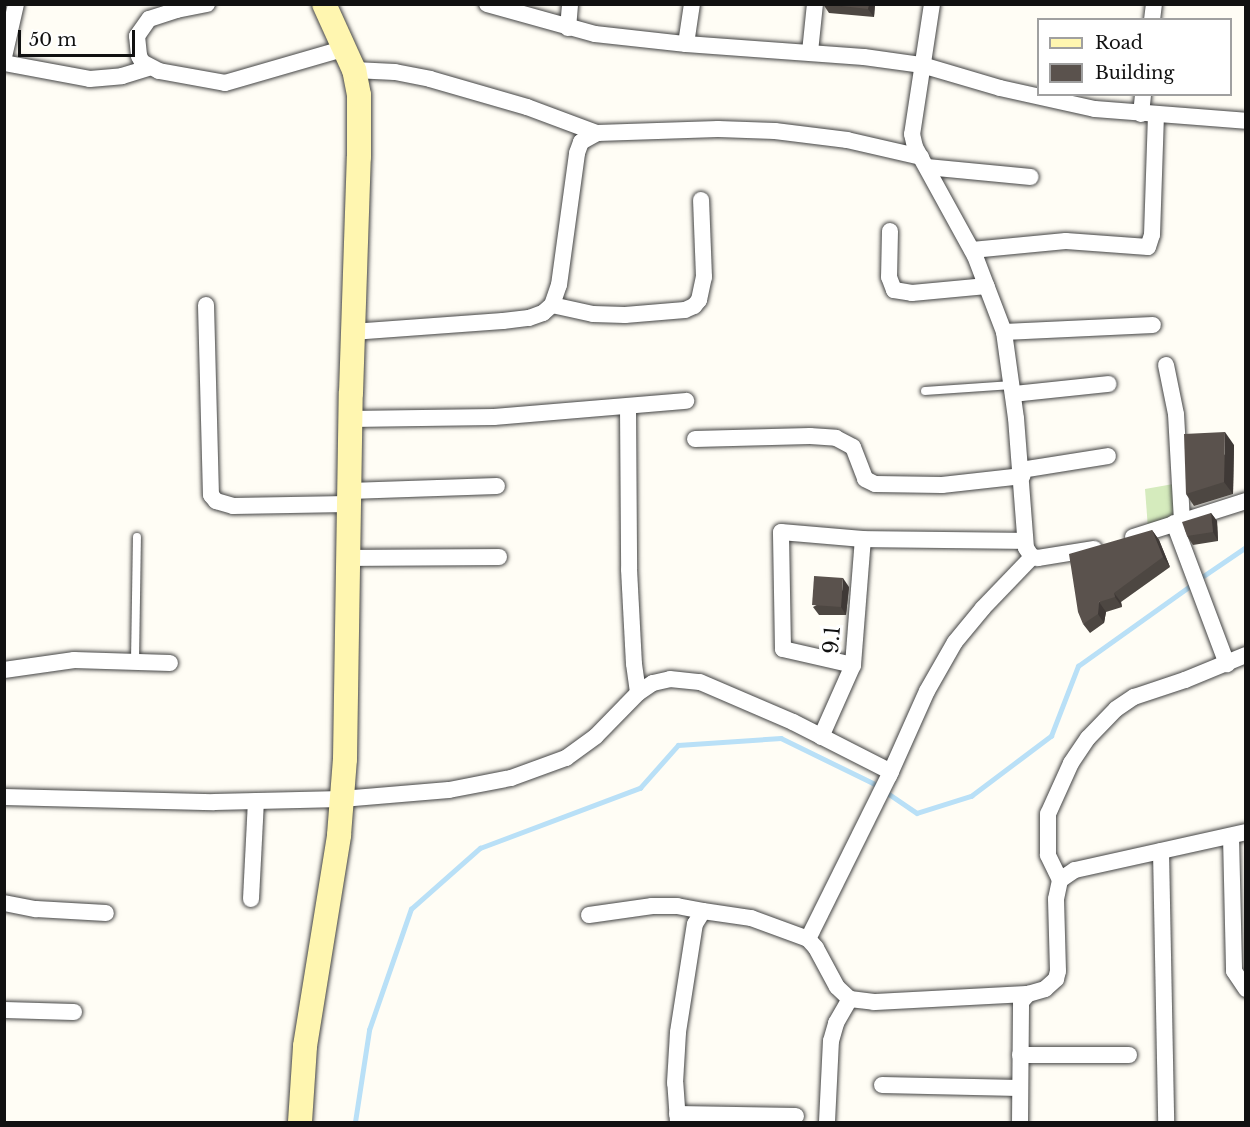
<!DOCTYPE html>
<style>
body{margin:0}
#map{position:relative;width:1250px;height:1127px;overflow:hidden;background:#fffdf5;font-family:"Libre Baskerville",serif}
div>[style]{position:absolute}
.green>*{inset:0;background:#d5ebbd}
.stream>*{height:4.5px;margin:-2.25px;padding:0 2.25px;transform-origin:2.25px;border-radius:2.25px;background:#b9e0f7}
.roads{filter:drop-shadow(0 0 2px #444) drop-shadow(0 0 2px #444)}
.lane>*{height:8px;margin:-4px;padding:0 4px;transform-origin:4px;border-radius:4px;background:#fff}
.street>*{height:16px;margin:-8px;padding:0 8px;transform-origin:8px;border-radius:8px;background:#fff}
.secondary>*{height:24px;margin:-12px;padding:0 12px;transform-origin:12px;border-radius:12px;background:#fff6b0}
.wall>*{inset:0;background:#4d4742}
.shaded-wall>*{inset:0;background:#3f3936}
.building>*{inset:0;background:#5a524d;transform-origin:0 0}
span{translate:-50% -50%;white-space:nowrap;text-align:center;line-height:1.15;-webkit-text-stroke:6px #fff;paint-order:stroke}
.street-label{font-size:21px;color:#111}
.frame{position:absolute;inset:0;border:6px solid #111;pointer-events:none}
.legend{position:absolute;left:1037px;top:18px;width:195px;height:78px;box-sizing:border-box;background:#fff;border:2px solid #a0a0a0;margin:0;padding:8px 10px;list-style:none;font-size:18px;color:#111}
.legend li{display:flex;align-items:center;gap:12px;height:30px}
.legend b{width:30px;border:2px solid #a0a0a0}
.scale{position:absolute;left:18px;top:30px;width:117px;height:27px;box-sizing:border-box;border:3px solid #111;border-top:0;padding-left:8px;font-size:18px;line-height:21px;white-space:nowrap;color:#111;-webkit-text-stroke:4px #fff;paint-order:stroke}
</style>
<div id="map">
<div class="green">
<i style="clip-path:polygon(1179px 483px,1181px 511px,1148px 528px,1145px 489px)"></i>
</div>
<div class="stream">
<i style="left:1199px;top:579px;width:57px;rotate:-34.2deg"></i>
<i style="left:355px;top:1122px;width:93px;rotate:-81.3deg"></i>
<i style="left:369px;top:1030px;width:128px;rotate:-70.9deg"></i>
<i style="left:411px;top:909px;width:92px;rotate:-41.5deg"></i>
<i style="left:480px;top:848px;width:171px;rotate:-20.6deg"></i>
<i style="left:640px;top:788px;width:57px;rotate:-48.5deg"></i>
<i style="left:678px;top:745px;width:103px;rotate:-3.9deg"></i>
<i style="left:781px;top:738px;width:102px;rotate:26.1deg"></i>
<i style="left:873px;top:783px;width:53px;rotate:34.3deg"></i>
<i style="left:917px;top:813px;width:57px;rotate:-17.5deg"></i>
<i style="left:971px;top:796px;width:100px;rotate:-36.9deg"></i>
<i style="left:1051px;top:736px;width:75px;rotate:-68.9deg"></i>
<i style="left:1078px;top:666px;width:141px;rotate:-35.5deg"></i>
</div>
<div class="roads">
<div class="lane">
<i style="left:925px;top:391px;width:87px;rotate:-3.9deg"></i>
<i style="left:135px;top:661px;width:124px;rotate:-89.1deg"></i>
</div>
<div class="street">
<i style="left:207px;top:4px;width:31px;rotate:169deg"></i>
<i style="left:177px;top:10px;width:29px;rotate:162deg"></i>
<i style="left:149px;top:19px;width:21px;rotate:125deg"></i>
<i style="left:137px;top:36px;width:20px;rotate:84deg"></i>
<i style="left:139px;top:56px;width:7px;rotate:63deg"></i>
<i style="left:142px;top:62px;width:19px;rotate:28deg"></i>
<i style="left:159px;top:71px;width:67px;rotate:10.3deg"></i>
<i style="left:225px;top:83px;width:126px;rotate:-16.1deg"></i>
<i style="left:487px;top:4px;width:112px;rotate:15.5deg"></i>
<i style="left:595px;top:34px;width:92px;rotate:6.3deg"></i>
<i style="left:686px;top:44px;width:178px;rotate:4.2deg"></i>
<i style="left:864px;top:57px;width:59px;rotate:7.9deg"></i>
<i style="left:922px;top:65px;width:81px;rotate:16.4deg"></i>
<i style="left:1000px;top:88px;width:97px;rotate:12.5deg"></i>
<i style="left:1095px;top:109px;width:151px;rotate:4.5deg"></i>
<i style="left:932px;top:4px;width:132px;rotate:98.7deg"></i>
<i style="left:912px;top:134px;width:13px;rotate:77deg"></i>
<i style="left:915px;top:147px;width:124px;rotate:61.2deg"></i>
<i style="left:975px;top:256px;width:81px;rotate:69.1deg"></i>
<i style="left:1004px;top:332px;width:87px;rotate:82.1deg"></i>
<i style="left:1016px;top:418px;width:130px;rotate:85.6deg"></i>
<i style="left:1026px;top:548px;width:11px;rotate:56deg"></i>
<i style="left:1032px;top:557px;width:6px;rotate:9deg"></i>
<i style="left:1038px;top:558px;width:57px;rotate:-9.1deg"></i>
<i style="left:1152px;top:20px;width:16px;rotate:-83deg"></i>
<i style="left:568px;top:28px;width:24px;rotate:-85deg"></i>
<i style="left:686px;top:44px;width:40px;rotate:-81.5deg"></i>
<i style="left:810px;top:52px;width:48px;rotate:-84.1deg"></i>
<i style="left:4px;top:57px;width:54px;rotate:-77.2deg"></i>
<i style="left:4px;top:63px;width:87px;rotate:10.5deg"></i>
<i style="left:90px;top:79px;width:32px;rotate:-5deg"></i>
<i style="left:122px;top:76px;width:27px;rotate:-17deg"></i>
<i style="left:354px;top:70px;width:41px;rotate:2.8deg"></i>
<i style="left:395px;top:72px;width:36px;rotate:11deg"></i>
<i style="left:430px;top:79px;width:101px;rotate:16.1deg"></i>
<i style="left:527px;top:107px;width:75px;rotate:20.4deg"></i>
<i style="left:1141px;top:114px;width:20px;rotate:-84deg"></i>
<i style="left:927px;top:167px;width:104px;rotate:5.5deg"></i>
<i style="left:890px;top:231px;width:46px;rotate:91.2deg"></i>
<i style="left:889px;top:277px;width:14px;rotate:69deg"></i>
<i style="left:894px;top:290px;width:18px;rotate:9deg"></i>
<i style="left:912px;top:293px;width:75px;rotate:-5.3deg"></i>
<i style="left:972px;top:250px;width:94px;rotate:-5.5deg"></i>
<i style="left:1066px;top:241px;width:82px;rotate:4.2deg"></i>
<i style="left:1148px;top:247px;width:13px;rotate:-72deg"></i>
<i style="left:1152px;top:235px;width:120px;rotate:-88.1deg"></i>
<i style="left:206px;top:305px;width:190px;rotate:88.5deg"></i>
<i style="left:211px;top:495px;width:8px;rotate:50deg"></i>
<i style="left:216px;top:501px;width:18px;rotate:16deg"></i>
<i style="left:233px;top:506px;width:115px;rotate:-1deg"></i>
<i style="left:552px;top:305px;width:42px;rotate:12.4deg"></i>
<i style="left:593px;top:314px;width:32px;rotate:2deg"></i>
<i style="left:625px;top:315px;width:60px;rotate:-4.8deg"></i>
<i style="left:685px;top:310px;width:10px;rotate:-24deg"></i>
<i style="left:694px;top:306px;width:8px;rotate:-50deg"></i>
<i style="left:699px;top:300px;width:24px;rotate:-78deg"></i>
<i style="left:704px;top:277px;width:77px;rotate:-92.2deg"></i>
<i style="left:352px;top:332px;width:151px;rotate:-4.2deg"></i>
<i style="left:503px;top:321px;width:26px;rotate:-7deg"></i>
<i style="left:529px;top:318px;width:15px;rotate:-20deg"></i>
<i style="left:543px;top:313px;width:12px;rotate:-42deg"></i>
<i style="left:552px;top:305px;width:21px;rotate:-71deg"></i>
<i style="left:559px;top:285px;width:133px;rotate:-82.2deg"></i>
<i style="left:577px;top:153px;width:12px;rotate:-70deg"></i>
<i style="left:581px;top:142px;width:18px;rotate:-29deg"></i>
<i style="left:597px;top:133px;width:121px;rotate:-1.9deg"></i>
<i style="left:718px;top:129px;width:57px;rotate:2deg"></i>
<i style="left:775px;top:131px;width:73px;rotate:7.1deg"></i>
<i style="left:847px;top:140px;width:76px;rotate:12.9deg"></i>
<i style="left:1004px;top:332px;width:149px;rotate:-2.7deg"></i>
<i style="left:1166px;top:365px;width:50px;rotate:78.5deg"></i>
<i style="left:1176px;top:414px;width:107px;rotate:86.8deg"></i>
<i style="left:1013px;top:394px;width:96px;rotate:-6deg"></i>
<i style="left:628px;top:407px;width:162px;rotate:89.6deg"></i>
<i style="left:629px;top:569px;width:95px;rotate:87deg"></i>
<i style="left:634px;top:664px;width:29px;rotate:82deg"></i>
<i style="left:350px;top:419px;width:144px;rotate:-0.8deg"></i>
<i style="left:494px;top:417px;width:193px;rotate:-4.8deg"></i>
<i style="left:695px;top:439px;width:115px;rotate:-1.5deg"></i>
<i style="left:810px;top:436px;width:26px;rotate:4deg"></i>
<i style="left:836px;top:438px;width:19px;rotate:28deg"></i>
<i style="left:853px;top:447px;width:34px;rotate:69deg"></i>
<i style="left:865px;top:479px;width:11px;rotate:27deg"></i>
<i style="left:875px;top:484px;width:67px;rotate:0.9deg"></i>
<i style="left:942px;top:485px;width:81px;rotate:-6.4deg"></i>
<i style="left:1021px;top:470px;width:88px;rotate:-9.1deg"></i>
<i style="left:349px;top:491px;width:148px;rotate:-1.9deg"></i>
<i style="left:1174px;top:523px;width:151px;rotate:69.4deg"></i>
<i style="left:1133px;top:537px;width:119px;rotate:-17.7deg"></i>
<i style="left:348px;top:558px;width:151px;rotate:-0.4deg"></i>
<i style="left:853px;top:665px;width:72px;rotate:-167.1deg"></i>
<i style="left:783px;top:649px;width:117px;rotate:-91deg"></i>
<i style="left:781px;top:532px;width:82px;rotate:4.9deg"></i>
<i style="left:863px;top:539px;width:162px;rotate:0.7deg"></i>
<i style="left:4px;top:670px;width:71px;rotate:-8.1deg"></i>
<i style="left:74px;top:660px;width:96px;rotate:1.8deg"></i>
<i style="left:821px;top:737px;width:79px;rotate:-66deg"></i>
<i style="left:853px;top:665px;width:126px;rotate:-85.5deg"></i>
<i style="left:4px;top:797px;width:210px;rotate:1.4deg"></i>
<i style="left:214px;top:802px;width:128px;rotate:-1.3deg"></i>
<i style="left:342px;top:799px;width:107px;rotate:-4.8deg"></i>
<i style="left:449px;top:790px;width:63px;rotate:-11deg"></i>
<i style="left:511px;top:778px;width:59px;rotate:-20deg"></i>
<i style="left:566px;top:758px;width:37px;rotate:-36deg"></i>
<i style="left:596px;top:736px;width:60px;rotate:-45.7deg"></i>
<i style="left:638px;top:693px;width:18px;rotate:-34deg"></i>
<i style="left:653px;top:683px;width:17px;rotate:-13deg"></i>
<i style="left:670px;top:679px;width:30px;rotate:6deg"></i>
<i style="left:700px;top:682px;width:101px;rotate:23.3deg"></i>
<i style="left:793px;top:722px;width:110px;rotate:27deg"></i>
<i style="left:1231px;top:836px;width:135px;rotate:88.7deg"></i>
<i style="left:1234px;top:971px;width:22px;rotate:56deg"></i>
<i style="left:1161px;top:851px;width:271px;rotate:88.9deg"></i>
<i style="left:1060px;top:880px;width:28px;rotate:-116deg"></i>
<i style="left:1048px;top:855px;width:41px;rotate:-90deg"></i>
<i style="left:1048px;top:814px;width:56px;rotate:-65.7deg"></i>
<i style="left:1071px;top:763px;width:30px;rotate:-56deg"></i>
<i style="left:1088px;top:738px;width:40px;rotate:-46deg"></i>
<i style="left:1116px;top:709px;width:22px;rotate:-34deg"></i>
<i style="left:1134px;top:697px;width:54px;rotate:-18.4deg"></i>
<i style="left:1185px;top:680px;width:66px;rotate:-22.3deg"></i>
<i style="left:251px;top:899px;width:98px;rotate:-87.1deg"></i>
<i style="left:4px;top:903px;width:33px;rotate:11deg"></i>
<i style="left:36px;top:909px;width:70px;rotate:3.3deg"></i>
<i style="left:589px;top:915px;width:64px;rotate:-8.1deg"></i>
<i style="left:652px;top:906px;width:25px"></i>
<i style="left:677px;top:906px;width:26px;rotate:11deg"></i>
<i style="left:808px;top:939px;width:182px;rotate:-63.6deg"></i>
<i style="left:889px;top:776px;width:93px;rotate:-65.9deg"></i>
<i style="left:927px;top:691px;width:56px;rotate:-60.3deg"></i>
<i style="left:955px;top:642px;width:44px;rotate:-50.5deg"></i>
<i style="left:983px;top:608px;width:71px;rotate:-46.1deg"></i>
<i style="left:4px;top:1010px;width:70px;rotate:1.6deg"></i>
<i style="left:1020px;top:1055px;width:109px"></i>
<i style="left:882px;top:1085px;width:137px;rotate:1.3deg"></i>
<i style="left:677px;top:1114px;width:119px;rotate:1deg"></i>
<i style="left:678px;top:1122px;width:39px;rotate:-94deg"></i>
<i style="left:675px;top:1083px;width:51px;rotate:-86.6deg"></i>
<i style="left:678px;top:1032px;width:109px;rotate:-81.1deg"></i>
<i style="left:695px;top:924px;width:15px;rotate:-58deg"></i>
<i style="left:703px;top:911px;width:49px;rotate:8.3deg"></i>
<i style="left:751px;top:918px;width:61px;rotate:20.2deg"></i>
<i style="left:808px;top:939px;width:12px;rotate:48deg"></i>
<i style="left:816px;top:948px;width:44px;rotate:61.7deg"></i>
<i style="left:837px;top:987px;width:18px;rotate:43deg"></i>
<i style="left:850px;top:999px;width:24px;rotate:7deg"></i>
<i style="left:874px;top:1002px;width:154px;rotate:-3deg"></i>
<i style="left:827px;top:1122px;width:81px;rotate:-87.2deg"></i>
<i style="left:831px;top:1041px;width:19px;rotate:-74deg"></i>
<i style="left:836px;top:1023px;width:28px;rotate:-60deg"></i>
<i style="left:1020px;top:1122px;width:120px;rotate:-89.5deg"></i>
<i style="left:1021px;top:1002px;width:11px;rotate:-49deg"></i>
<i style="left:1028px;top:994px;width:18px;rotate:-16deg"></i>
<i style="left:1045px;top:989px;width:15px;rotate:-42deg"></i>
<i style="left:1056px;top:979px;width:8px;rotate:-76deg"></i>
<i style="left:1058px;top:971px;width:72px;rotate:-91.6deg"></i>
<i style="left:1056px;top:899px;width:19px;rotate:-78deg"></i>
<i style="left:1060px;top:880px;width:18px;rotate:-34deg"></i>
<i style="left:1075px;top:870px;width:175px;rotate:-12.5deg"></i>
</div>
<div class="secondary">
<i style="left:300px;top:1122px;width:76px;rotate:-86.2deg"></i>
<i style="left:305px;top:1046px;width:214px;rotate:-80.8deg"></i>
<i style="left:339px;top:835px;width:76px;rotate:-85.5deg"></i>
<i style="left:345px;top:759px;width:366px;rotate:-89.1deg"></i>
<i style="left:351px;top:393px;width:236px;rotate:-88.1deg"></i>
<i style="left:359px;top:157px;width:62px;rotate:-90deg"></i>
<i style="left:359px;top:95px;width:25px;rotate:-101deg"></i>
<i style="left:354px;top:70px;width:72px;rotate:-114.4deg"></i>
</div>
</div>
<div class="wall">
<i style="clip-path:polygon(823px 4px,875px 4px,874px 17px,829px 13px)"></i>
<i style="clip-path:polygon(1234px 445px,1233px 494px,1194px 506px,1186px 494px)"></i>
<i style="clip-path:polygon(1211px 513px,1217px 521px,1218px 541px,1193px 545px,1187px 536px)"></i>
<i style="clip-path:polygon(1152px 530px,1159px 540px,1170px 567px,1121px 602px,1122px 607px,1106px 612px,1104px 623px,1090px 633px,1083px 624px)"></i>
<i style="clip-path:polygon(849px 587px,846px 615px,819px 615px,813px 607px)"></i>
</div>
<div class="shaded-wall">
<i style="clip-path:polygon(869px 4px,875px 4px,874px 17px,868px 9px)"></i>
<i style="clip-path:polygon(1225px 432px,1234px 445px,1233px 494px,1224px 482px)"></i>
<i style="clip-path:polygon(1211px 513px,1217px 521px,1218px 541px,1213px 532px)"></i>
<i style="clip-path:polygon(1152px 530px,1159px 540px,1170px 567px,1163px 557px)"></i>
<i style="clip-path:polygon(843px 578px,849px 587px,846px 615px,841px 607px)"></i>
<i style="clip-path:polygon(1114px 593px,1121px 602px,1122px 607px,1115px 597px)"></i>
<i style="clip-path:polygon(1099px 602px,1106px 612px,1104px 623px,1098px 614px)"></i>
</div>
<div class="building">
<i style="clip-path:polygon(824px 4px,869px 4px,868px 9px)"></i>
<i style="clip-path:polygon(1225px 432px,1224px 482px,1186px 494px,1184px 434px)"></i>
<i style="clip-path:polygon(1211px 513px,1213px 532px,1187px 536px,1182px 522px)"></i>
<i style="clip-path:polygon(1152px 530px,1163px 557px,1114px 593px,1115px 597px,1099px 602px,1098px 614px,1083px 624px,1078px 612px,1069px 554px)"></i>
<i style="left:843px;top:578px;width:29px;height:29px;rotate:94deg"></i>
</div>
<div class="street-label">
<span style="left:832px;top:640px;rotate:-85deg">9.1</span>
</div>
<div class="frame"></div>
<ul class="legend">
<li><b style="height:8px;background:#fff6b0"></b>Road</li>
<li><b style="height:16px;background:#5a524d"></b>Building</li>
</ul>
<div class="scale">50 m</div>
</div>
